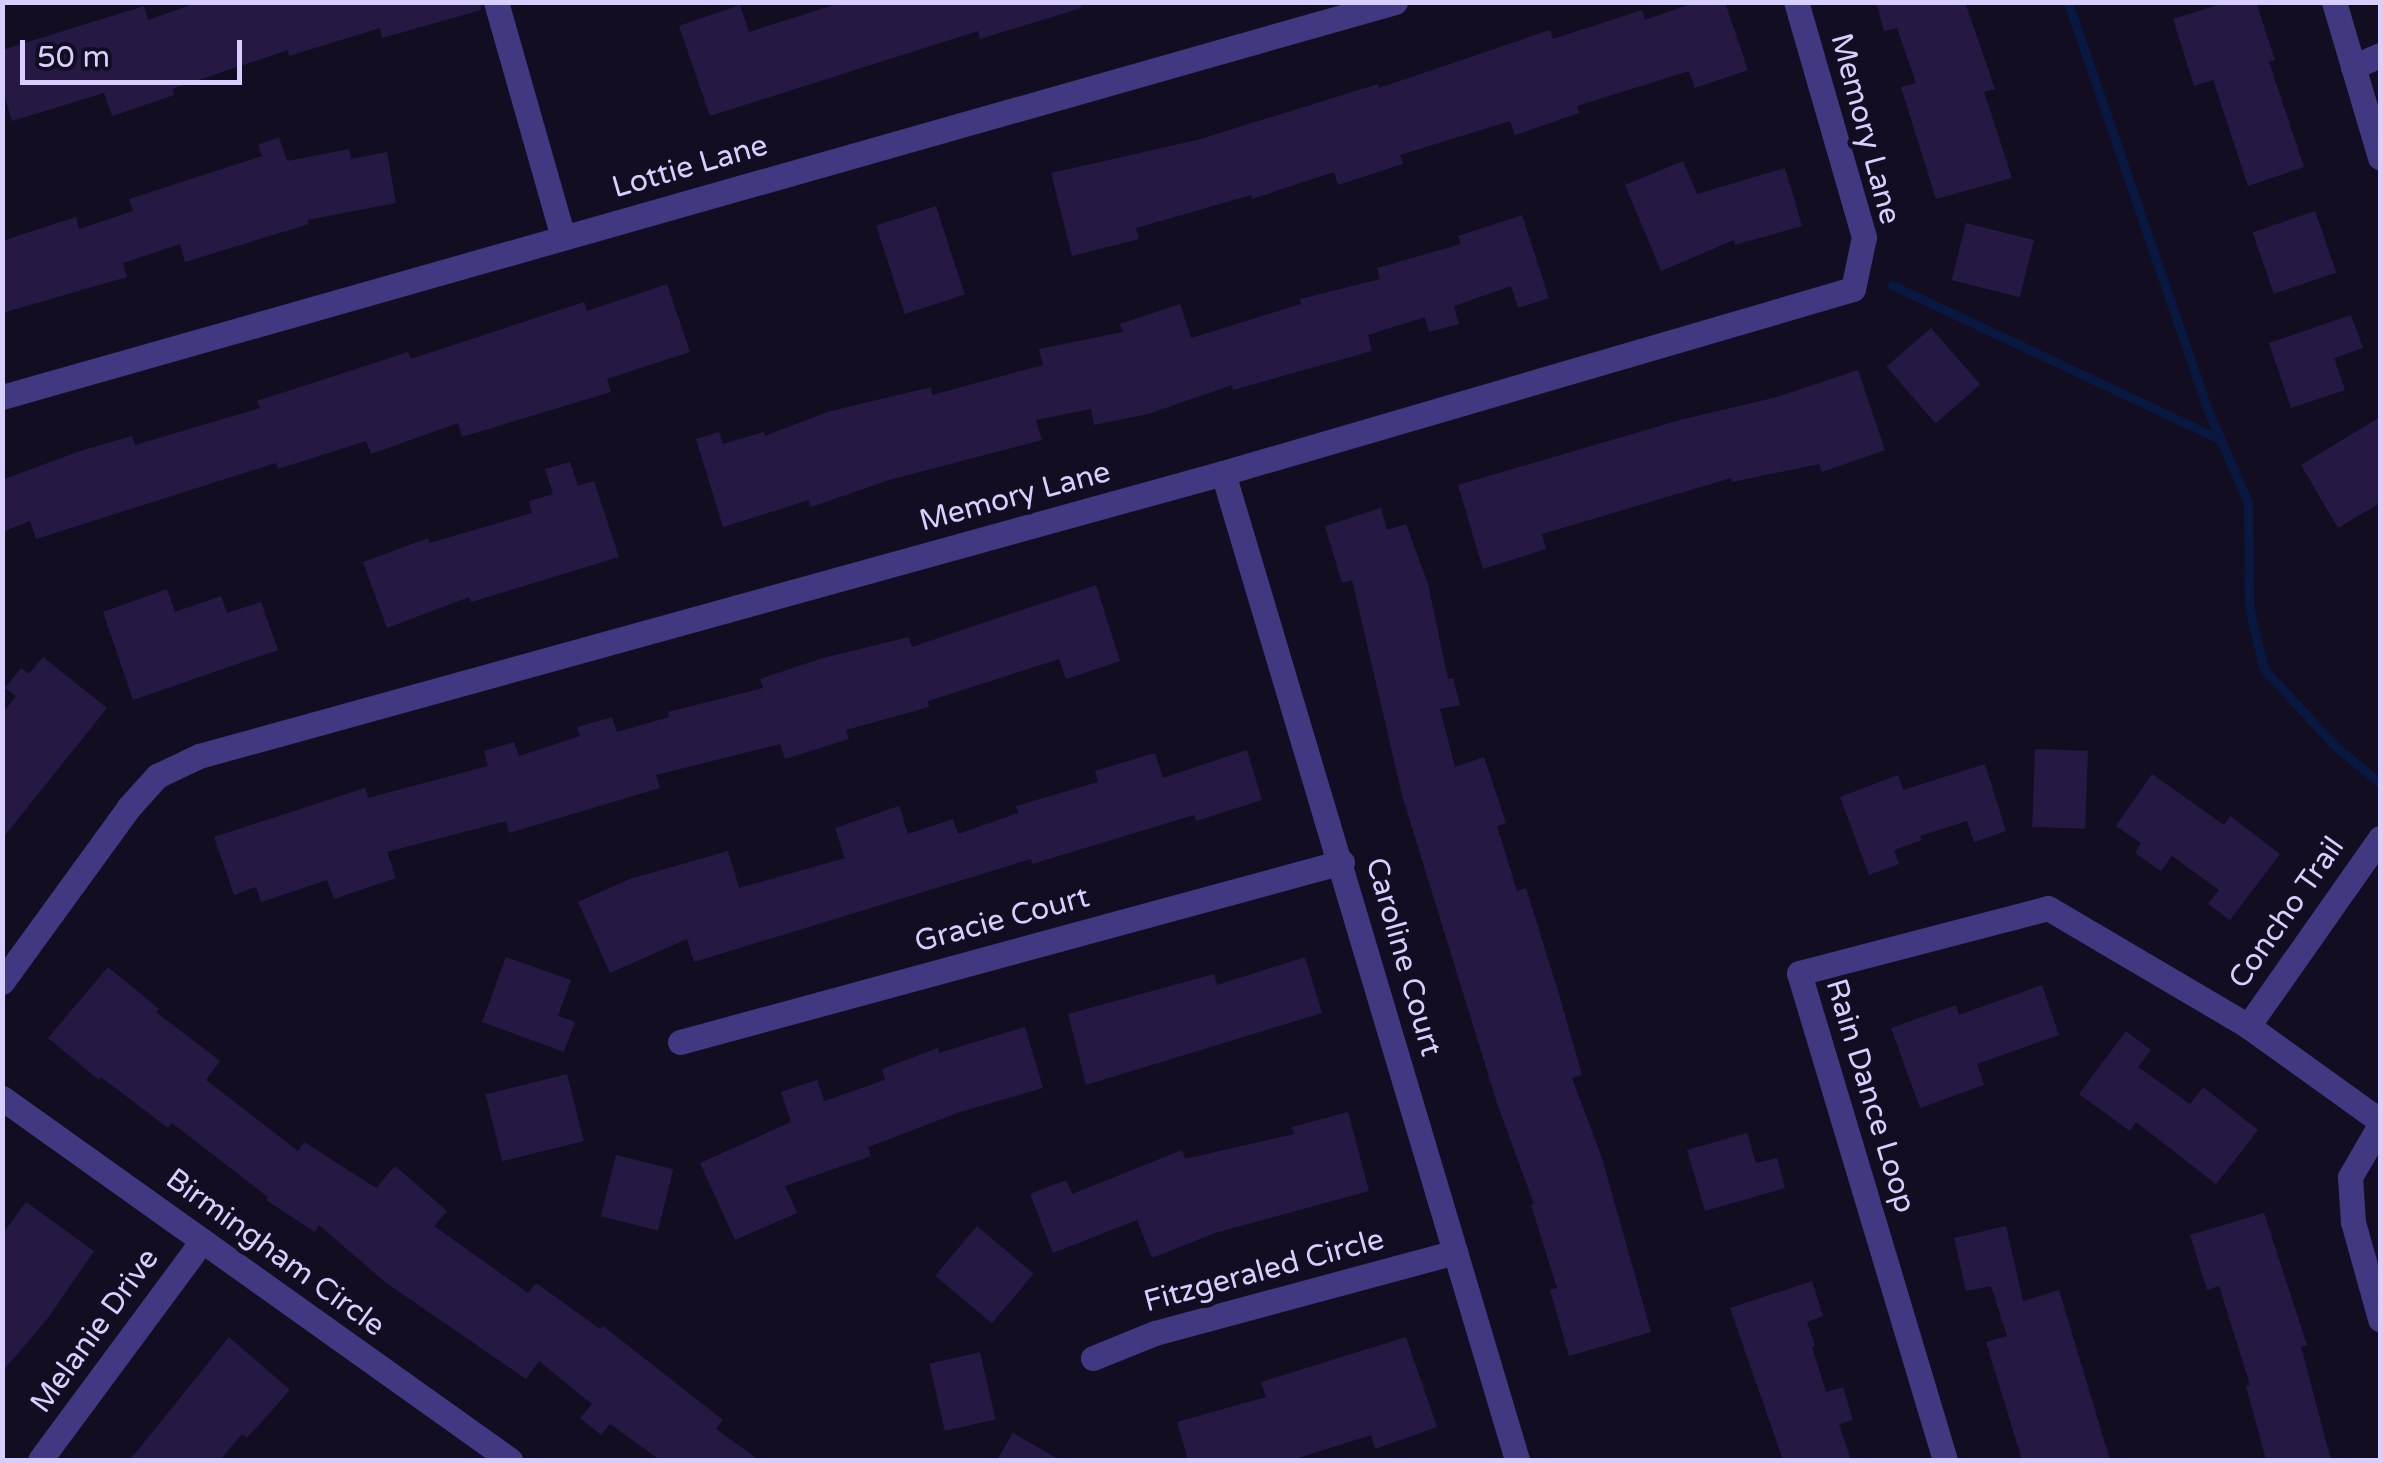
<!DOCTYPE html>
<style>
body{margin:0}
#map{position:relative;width:2383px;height:1463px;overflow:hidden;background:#130d22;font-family:"Varela Round",sans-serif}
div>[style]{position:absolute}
.stream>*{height:9px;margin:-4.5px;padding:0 4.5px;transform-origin:4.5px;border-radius:4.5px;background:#091840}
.building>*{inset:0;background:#251943;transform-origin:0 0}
.minor>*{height:25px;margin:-12.5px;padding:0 12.5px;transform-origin:12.5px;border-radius:12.5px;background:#413882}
.tertiary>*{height:25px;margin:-12.5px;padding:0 12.5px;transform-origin:12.5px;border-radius:12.5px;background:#413882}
span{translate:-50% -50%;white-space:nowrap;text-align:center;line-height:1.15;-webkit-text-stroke:10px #130d22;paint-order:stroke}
.street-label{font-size:30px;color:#d8ceff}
.frame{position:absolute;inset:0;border:5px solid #d8ceff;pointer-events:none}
.scale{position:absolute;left:20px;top:40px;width:222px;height:45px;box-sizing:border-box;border:5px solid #d8ceff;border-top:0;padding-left:12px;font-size:30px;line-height:35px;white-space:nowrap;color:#d8ceff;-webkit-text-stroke:8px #130d22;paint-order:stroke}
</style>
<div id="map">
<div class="stream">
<i style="left:2068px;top:2px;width:424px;rotate:71.1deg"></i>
<i style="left:2205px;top:403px;width:109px;rotate:66.7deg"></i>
<i style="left:2248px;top:503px;width:104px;rotate:89.4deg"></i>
<i style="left:2249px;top:607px;width:64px;rotate:76.4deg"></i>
<i style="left:2264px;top:669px;width:105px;rotate:47.3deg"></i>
<i style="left:2335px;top:746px;width:58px;rotate:39.4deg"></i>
<i style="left:1892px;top:285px;width:361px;rotate:25.2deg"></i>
</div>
<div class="building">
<i style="clip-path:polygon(199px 2px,480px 2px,481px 10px,382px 38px,380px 28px,289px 56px,288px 50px,172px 89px,174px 95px,112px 116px,104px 93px,12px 121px,2px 87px,2px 50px,144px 6px,148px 20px)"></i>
<i style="clip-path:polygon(843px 2px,1080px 2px,1081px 8px,980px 39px,978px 31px,710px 116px,679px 26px,740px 5px,749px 32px)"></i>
<i style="clip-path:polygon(1696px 2px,1725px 2px,1748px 70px,1695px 88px,1689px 71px,1577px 106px,1579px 113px,1515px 135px,1510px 121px,1400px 155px,1403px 164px,1338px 185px,1334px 172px,1252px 199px,1251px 195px,1136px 228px,1139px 239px,1072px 256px,1051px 173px,1197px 140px,1378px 84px,1379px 88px,1550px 30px,1553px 39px,1642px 10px,1645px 20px)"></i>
<i style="clip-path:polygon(1876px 2px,1965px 2px,1995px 89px,1984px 92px,2012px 178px,1936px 199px,1901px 87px,1916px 83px,1897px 28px,1884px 31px)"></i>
<i style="clip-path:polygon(2227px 2px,2256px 2px,2275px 60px,2269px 62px,2304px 167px,2248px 186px,2213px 80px,2194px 86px,2173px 19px)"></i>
<i style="clip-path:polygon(279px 137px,287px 161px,349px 149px,351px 159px,387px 152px,396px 203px,307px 220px,309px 224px,185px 262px,180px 244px,123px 263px,127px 277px,2px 313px,2px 241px,76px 217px,79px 229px,133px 211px,129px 199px,262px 156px,258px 145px)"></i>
<i style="clip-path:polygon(1683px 161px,1697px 194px,1785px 168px,1802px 226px,1735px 245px,1734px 240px,1661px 271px,1625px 185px)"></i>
<i style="left:936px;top:206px;width:93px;height:63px;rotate:72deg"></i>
<i style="left:2315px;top:211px;width:65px;height:66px;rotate:71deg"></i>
<i style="clip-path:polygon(1522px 215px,1549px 298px,1518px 308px,1511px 286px,1454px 306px,1459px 324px,1429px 332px,1425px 317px,1368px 335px,1372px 351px,1233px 390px,1232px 385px,1148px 414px,1094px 425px,1091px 409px,1036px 420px,1042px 440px,889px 480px,811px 507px,809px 500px,723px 527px,696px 439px,719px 432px,723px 444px,764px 432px,765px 436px,827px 412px,931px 387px,932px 395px,1043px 365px,1039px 349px,1123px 332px,1120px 324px,1180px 304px,1191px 338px,1301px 304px,1300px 299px,1380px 279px,1377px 268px,1461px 244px,1458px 236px)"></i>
<i style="left:1966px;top:223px;width:70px;height:59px;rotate:14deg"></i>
<i style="clip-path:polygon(667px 284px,690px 352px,607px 379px,611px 392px,462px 437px,458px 423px,371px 454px,366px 441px,278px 469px,276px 463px,36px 539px,30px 521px,2px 532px,2px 480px,80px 451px,132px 436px,135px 445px,260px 408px,257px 401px,408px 352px,411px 359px,584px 302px,587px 311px)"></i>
<i style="clip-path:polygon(2351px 315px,2363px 348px,2334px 358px,2345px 390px,2291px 408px,2269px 343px)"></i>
<i style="left:1931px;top:328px;width:75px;height:59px;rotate:49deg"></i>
<i style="clip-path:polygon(1858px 370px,1885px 450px,1822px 472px,1819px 464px,1732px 482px,1731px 478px,1542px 534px,1546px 549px,1483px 569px,1458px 485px,1680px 420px,1777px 397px)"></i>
<i style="clip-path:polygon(2380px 417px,2380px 503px,2338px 528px,2301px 465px)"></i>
<i style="clip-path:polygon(570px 462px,578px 486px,594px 481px,619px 557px,471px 602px,469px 597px,387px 628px,363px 562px,428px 538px,430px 543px,532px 513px,529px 501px,553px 494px,545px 469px)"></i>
<i style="clip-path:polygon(1381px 508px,1387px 530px,1406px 524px,1428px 584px,1448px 679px,1453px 678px,1460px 705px,1440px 709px,1455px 767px,1484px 757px,1506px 823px,1497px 826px,1517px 891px,1526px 888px,1558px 991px,1582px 1075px,1572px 1078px,1602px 1158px,1651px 1332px,1569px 1356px,1550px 1290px,1557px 1288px,1531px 1205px,1534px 1204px,1497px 1103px,1402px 795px,1352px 580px,1342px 583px,1325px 526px)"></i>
<i style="clip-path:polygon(1096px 585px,1120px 661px,1066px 679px,1059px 659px,928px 701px,929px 707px,846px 730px,849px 739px,785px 759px,780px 744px,656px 775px,660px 788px,509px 833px,506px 821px,387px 852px,396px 878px,334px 899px,327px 880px,261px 902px,256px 887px,234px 895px,214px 837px,365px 788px,368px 798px,488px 766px,484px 751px,514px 742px,519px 756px,580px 736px,577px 727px,612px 717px,617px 732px,669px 717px,668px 712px,763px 688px,760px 679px,823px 658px,909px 637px,912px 647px)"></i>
<i style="clip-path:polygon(167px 589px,175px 612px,221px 596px,227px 613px,261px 602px,278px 650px,133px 700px,103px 612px)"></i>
<i style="clip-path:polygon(43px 657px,107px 708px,2px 839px,2px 714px,16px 696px,5px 688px,21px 668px,29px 674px)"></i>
<i style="left:2035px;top:749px;width:53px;height:78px;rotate:2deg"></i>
<i style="clip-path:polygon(1247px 750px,1262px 800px,1196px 821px,1194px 815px,1032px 864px,1031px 859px,694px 962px,687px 939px,610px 973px,578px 902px,630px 879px,728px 851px,739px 888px,845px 858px,835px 828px,899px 806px,908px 834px,953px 819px,958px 834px,1018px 813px,1016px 806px,1098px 782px,1095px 771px,1155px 753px,1163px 778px)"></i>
<i style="clip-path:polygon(1985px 764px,2006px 831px,1974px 842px,1967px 821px,1920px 836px,1922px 840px,1894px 850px,1899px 864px,1869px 875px,1840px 797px,1898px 775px,1903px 790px)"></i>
<i style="clip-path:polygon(2152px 774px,2224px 825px,2230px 816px,2280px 854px,2230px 920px,2208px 904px,2219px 890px,2172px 856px,2161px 871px,2135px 853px,2141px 843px,2116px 826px)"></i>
<i style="clip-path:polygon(506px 957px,571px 980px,558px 1016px,575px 1022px,564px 1052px,482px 1022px)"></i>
<i style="clip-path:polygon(1305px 957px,1322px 1013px,1086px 1085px,1068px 1014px,1214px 974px,1217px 985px)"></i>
<i style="clip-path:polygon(108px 967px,159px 1009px,156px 1012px,220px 1061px,206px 1080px,298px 1151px,304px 1142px,376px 1188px,395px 1166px,447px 1211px,434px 1226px,528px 1293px,536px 1283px,600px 1329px,603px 1326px,723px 1420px,716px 1429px,759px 1460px,660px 1460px,610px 1424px,601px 1435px,580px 1418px,592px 1404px,539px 1361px,526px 1379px,385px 1282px,319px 1225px,315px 1232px,266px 1200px,268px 1197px,172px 1123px,168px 1128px,101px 1077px,99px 1080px,48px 1038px)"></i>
<i style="clip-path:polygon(2042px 985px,2059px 1035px,1977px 1064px,1984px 1085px,1920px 1108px,1891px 1028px,1956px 1005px,1959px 1015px)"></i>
<i style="clip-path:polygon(1025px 1027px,1043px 1088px,960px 1112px,868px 1147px,871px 1156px,785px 1186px,797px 1213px,735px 1240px,700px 1163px,791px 1122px,781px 1092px,817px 1080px,824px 1101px,885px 1080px,882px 1069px,938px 1048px,939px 1053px)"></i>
<i style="clip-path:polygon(2126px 1031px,2151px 1050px,2138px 1067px,2190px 1104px,2203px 1087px,2258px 1130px,2216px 1184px,2136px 1122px,2130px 1131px,2079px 1094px)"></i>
<i style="left:567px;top:1074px;width:69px;height:84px;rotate:76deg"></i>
<i style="clip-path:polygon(1348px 1112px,1369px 1191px,1215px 1233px,1152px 1258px,1137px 1220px,1053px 1253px,1030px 1194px,1066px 1180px,1072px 1194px,1182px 1150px,1185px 1159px,1294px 1134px,1292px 1127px)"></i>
<i style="clip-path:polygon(1747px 1133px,1756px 1163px,1777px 1158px,1785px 1188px,1705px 1211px,1687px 1150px)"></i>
<i style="left:616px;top:1155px;width:59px;height:63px;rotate:14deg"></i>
<i style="clip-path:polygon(26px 1202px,94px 1251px,48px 1318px,2px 1372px,2px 1235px)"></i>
<i style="clip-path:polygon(2264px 1213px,2307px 1345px,2301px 1347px,2331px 1460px,2266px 1460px,2246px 1386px,2250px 1385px,2219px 1286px,2207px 1290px,2190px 1235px)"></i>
<i style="left:977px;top:1226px;width:74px;height:65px;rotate:40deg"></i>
<i style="clip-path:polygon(2006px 1226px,2023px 1301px,2059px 1290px,2110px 1460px,2022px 1460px,1986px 1342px,2007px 1336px,1991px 1286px,1966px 1291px,1954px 1238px)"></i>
<i style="clip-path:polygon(1812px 1281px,1823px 1316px,1807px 1322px,1815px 1346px,1812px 1347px,1826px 1392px,1843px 1387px,1853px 1420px,1839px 1424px,1851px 1460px,1783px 1460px,1730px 1308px)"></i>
<i style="clip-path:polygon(229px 1337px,290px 1390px,247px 1438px,242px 1434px,220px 1460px,130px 1460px)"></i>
<i style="clip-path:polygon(1406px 1337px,1437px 1427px,1375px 1449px,1371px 1435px,1292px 1460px,1188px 1460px,1177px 1422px,1266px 1397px,1261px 1382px)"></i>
<i style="left:980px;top:1352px;width:69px;height:52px;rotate:77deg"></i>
<i style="clip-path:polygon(1013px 1433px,1060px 1460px,997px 1460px)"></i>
</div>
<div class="minor">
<i style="left:496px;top:2px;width:244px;rotate:74.1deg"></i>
<i style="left:2353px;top:67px;width:30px;rotate:-24deg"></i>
<i style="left:2px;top:397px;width:1448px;rotate:-15.83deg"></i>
<i style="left:1223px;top:473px;width:1030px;rotate:73.41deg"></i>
<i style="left:2px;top:982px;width:216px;rotate:-54deg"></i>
<i style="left:129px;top:807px;width:42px;rotate:-47.9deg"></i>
<i style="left:157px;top:776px;width:47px;rotate:-25.5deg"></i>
<i style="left:199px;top:756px;width:1062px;rotate:-15.45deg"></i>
<i style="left:1223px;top:473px;width:656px;rotate:-16.28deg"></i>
<i style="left:1853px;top:289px;width:53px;rotate:-78.1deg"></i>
<i style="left:1864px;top:237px;width:245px;rotate:-106.1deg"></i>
<i style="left:2248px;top:1026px;width:230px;rotate:-54.9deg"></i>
<i style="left:680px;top:1042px;width:686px;rotate:-15.21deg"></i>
<i style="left:2px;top:1098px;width:624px;rotate:35.47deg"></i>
<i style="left:2380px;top:1125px;width:60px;rotate:120deg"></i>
<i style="left:2350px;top:1177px;width:45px;rotate:86.2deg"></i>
<i style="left:2353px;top:1222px;width:101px;rotate:74.4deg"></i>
<i style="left:1093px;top:1358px;width:67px;rotate:-22deg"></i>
<i style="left:1155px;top:1333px;width:311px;rotate:-15.1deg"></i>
<i style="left:40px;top:1460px;width:272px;rotate:-53.5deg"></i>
<i style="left:1945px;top:1460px;width:508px;rotate:-106.69deg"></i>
<i style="left:1799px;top:973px;width:257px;rotate:-14.6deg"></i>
<i style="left:2048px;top:908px;width:232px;rotate:30.5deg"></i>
<i style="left:2248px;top:1026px;width:163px;rotate:35.7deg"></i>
</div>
<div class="tertiary">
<i style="left:2334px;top:2px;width:162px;rotate:73.5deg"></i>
</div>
<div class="street-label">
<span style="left:1865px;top:129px;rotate:75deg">Memory Lane</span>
<span style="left:690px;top:167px;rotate:-16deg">Lottie Lane</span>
<span style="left:1015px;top:497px;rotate:-15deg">Memory Lane</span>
<span style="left:2287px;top:913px;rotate:-55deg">Concho Trail</span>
<span style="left:1002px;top:920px;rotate:-15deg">Gracie Court</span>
<span style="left:1403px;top:957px;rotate:74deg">Caroline Court</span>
<span style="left:1870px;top:1096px;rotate:73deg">Rain Dance Loop</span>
<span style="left:275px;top:1253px;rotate:36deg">Birmingham Circle</span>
<span style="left:1264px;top:1271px;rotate:-15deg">Fitzgeraled Circle</span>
<span style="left:95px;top:1331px;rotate:-54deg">Melanie Drive</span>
</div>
<div class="frame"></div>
<div class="scale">50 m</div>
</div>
